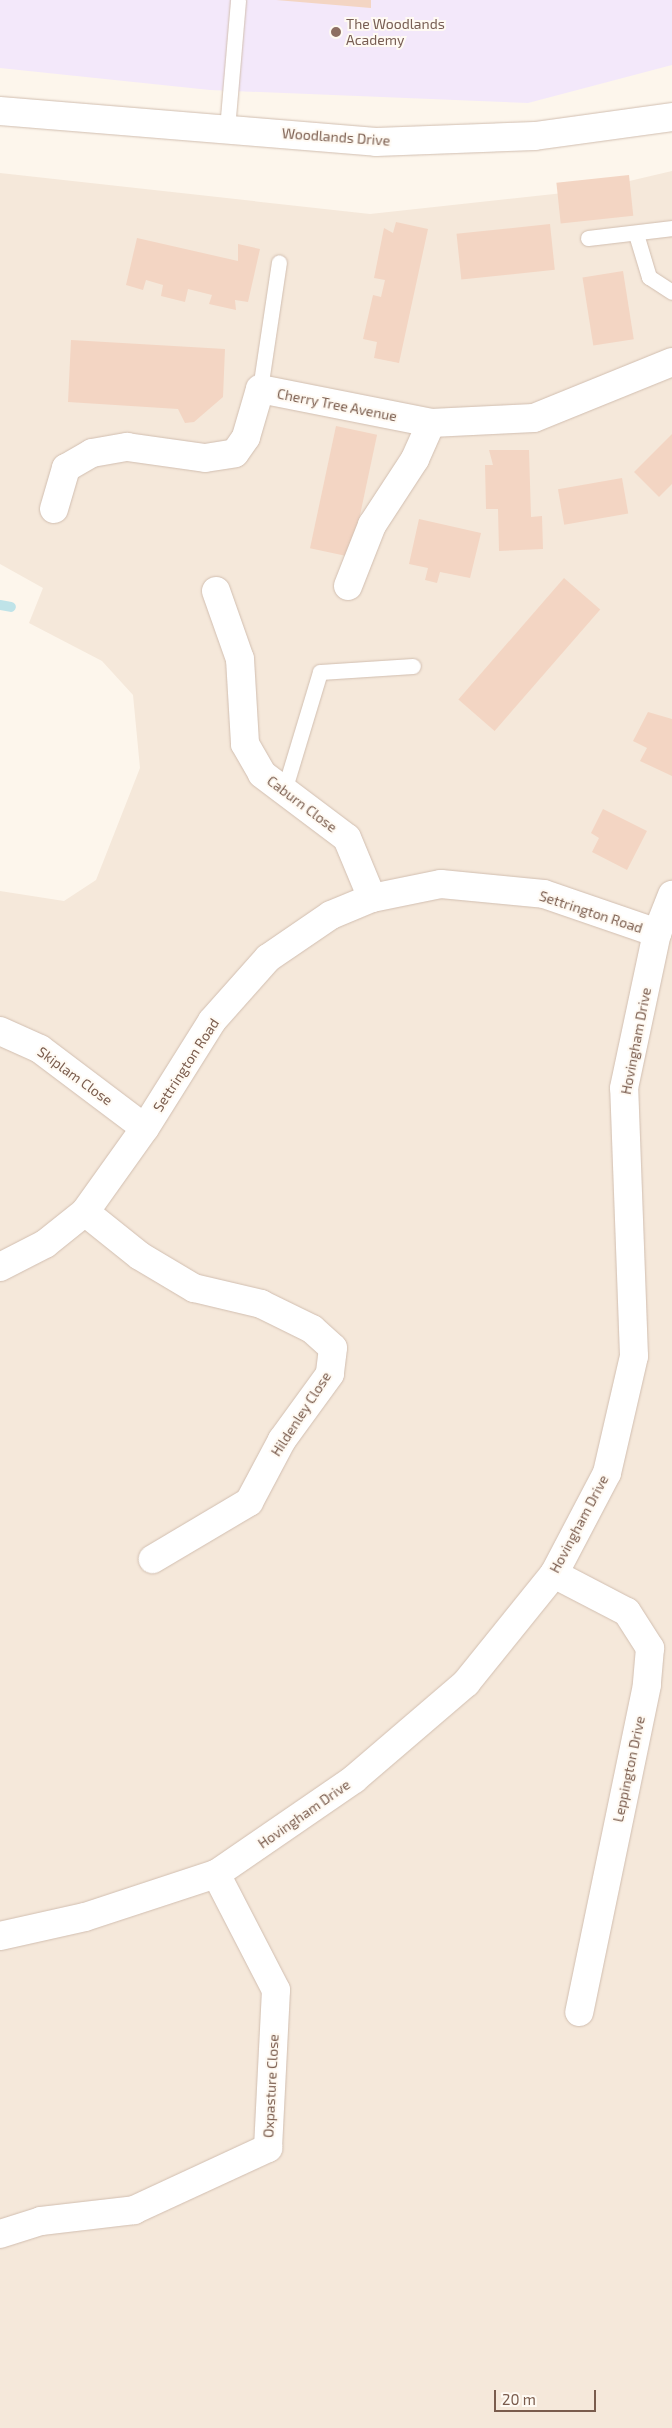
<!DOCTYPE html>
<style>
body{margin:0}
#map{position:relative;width:672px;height:2428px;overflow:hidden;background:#fdf6ec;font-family:"Exo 2",sans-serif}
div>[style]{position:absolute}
.residential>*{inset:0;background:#f5e8da}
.education>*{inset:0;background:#f3e8fa}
.stream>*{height:10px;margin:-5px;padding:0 5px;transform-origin:5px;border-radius:5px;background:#bfe3e8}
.building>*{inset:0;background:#f3d5c3;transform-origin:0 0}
.roads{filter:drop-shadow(0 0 1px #d1beb0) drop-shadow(0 0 1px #d1beb0)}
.service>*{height:15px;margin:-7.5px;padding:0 7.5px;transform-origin:7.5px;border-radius:7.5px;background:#fff}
.minor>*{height:28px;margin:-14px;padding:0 14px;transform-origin:14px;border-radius:14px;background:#fff}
.dots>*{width:14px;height:14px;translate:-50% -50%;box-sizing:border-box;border:2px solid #fffaf3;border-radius:50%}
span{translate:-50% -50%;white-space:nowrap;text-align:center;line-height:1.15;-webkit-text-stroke:4px #fffaf3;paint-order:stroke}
.education-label{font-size:14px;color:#785e54}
.left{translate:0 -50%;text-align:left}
.street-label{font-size:14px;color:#7a5c4d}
.scale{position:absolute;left:494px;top:2390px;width:102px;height:22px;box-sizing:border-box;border:2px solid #7a5c4d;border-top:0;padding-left:6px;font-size:15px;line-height:18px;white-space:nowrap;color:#7a5c4d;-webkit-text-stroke:4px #fffaf3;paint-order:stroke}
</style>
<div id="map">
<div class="residential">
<i style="clip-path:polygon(672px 171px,672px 2428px,0 2428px,0 891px,64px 901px,96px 880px,140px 768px,133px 695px,102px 661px,29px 623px,43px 588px,0 564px,0 173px,370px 214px,591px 190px)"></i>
</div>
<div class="education">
<i style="clip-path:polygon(0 0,672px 0,672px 65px,528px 103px,210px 90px,0 68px)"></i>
</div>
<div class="stream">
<i style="left:0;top:605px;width:11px;rotate:10deg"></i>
</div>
<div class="building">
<i style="clip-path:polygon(276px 0,371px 0,371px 8px)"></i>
<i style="left:629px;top:175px;width:41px;height:73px;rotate:84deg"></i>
<i style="clip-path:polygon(396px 222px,428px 229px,399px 363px,374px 358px,377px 342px,363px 339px,373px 295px,381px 297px,385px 280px,374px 278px,384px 228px,393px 233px)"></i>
<i style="left:550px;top:224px;width:46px;height:94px;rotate:84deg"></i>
<i style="clip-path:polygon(137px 238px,238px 261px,238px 244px,260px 249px,248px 302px,235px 300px,236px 310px,209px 304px,212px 295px,188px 289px,185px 302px,161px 296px,163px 285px,146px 280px,143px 290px,126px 285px)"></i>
<i style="left:623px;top:271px;width:69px;height:41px;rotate:81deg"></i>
<i style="clip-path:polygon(71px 340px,225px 349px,223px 397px,194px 422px,185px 423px,178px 409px,68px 402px)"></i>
<i style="left:336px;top:426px;width:42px;height:125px;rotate:12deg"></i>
<i style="clip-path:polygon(672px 434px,672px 484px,659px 497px,634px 472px)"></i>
<i style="clip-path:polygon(489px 450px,529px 450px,531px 517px,542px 516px,543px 549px,499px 551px,498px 509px,486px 509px,485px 465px,493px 465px)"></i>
<i style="left:622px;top:478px;width:36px;height:65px;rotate:80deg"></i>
<i style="clip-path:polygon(419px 519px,481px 533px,470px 578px,440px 572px,437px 583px,425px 580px,428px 568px,409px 564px)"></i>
<i style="left:564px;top:578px;width:48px;height:161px;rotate:41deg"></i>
<i style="clip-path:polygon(648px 712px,672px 719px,672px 776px,640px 761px,647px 748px,633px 741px)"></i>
<i style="clip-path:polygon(603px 809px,647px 831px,627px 870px,592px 852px,599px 838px,591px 833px)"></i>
</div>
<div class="roads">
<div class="service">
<i style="left:227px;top:129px;width:129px;rotate:-85.1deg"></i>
<i style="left:636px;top:234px;width:45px;rotate:73.2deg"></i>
<i style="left:649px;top:277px;width:27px;rotate:33deg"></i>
<i style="left:588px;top:238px;width:85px;rotate:-6.8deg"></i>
<i style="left:260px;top:389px;width:128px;rotate:-81.5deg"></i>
<i style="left:284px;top:791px;width:124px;rotate:-73.2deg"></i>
<i style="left:320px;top:672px;width:93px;rotate:-3.7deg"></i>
</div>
<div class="minor">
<i style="left:0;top:111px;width:377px;rotate:4.7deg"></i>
<i style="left:376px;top:142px;width:159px;rotate:-2.2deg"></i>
<i style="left:535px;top:136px;width:138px;rotate:-7.9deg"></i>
<i style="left:54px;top:509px;width:43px;rotate:-73.7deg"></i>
<i style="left:66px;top:468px;width:30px;rotate:-30deg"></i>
<i style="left:92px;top:453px;width:36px;rotate:-10deg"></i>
<i style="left:127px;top:447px;width:79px;rotate:8deg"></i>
<i style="left:205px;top:458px;width:30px;rotate:-9deg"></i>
<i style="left:235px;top:453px;width:19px;rotate:-55deg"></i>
<i style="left:246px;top:437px;width:50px;rotate:-73.7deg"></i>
<i style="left:260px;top:389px;width:174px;rotate:11.2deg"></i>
<i style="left:348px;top:586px;width:66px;rotate:-68.5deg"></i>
<i style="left:372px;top:525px;width:79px;rotate:-56.9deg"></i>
<i style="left:415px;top:459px;width:39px;rotate:-66deg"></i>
<i style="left:431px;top:423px;width:103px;rotate:-2.8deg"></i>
<i style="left:534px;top:418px;width:149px;rotate:-22.1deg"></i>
<i style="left:216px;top:591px;width:72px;rotate:70.6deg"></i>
<i style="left:240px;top:659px;width:85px;rotate:86.6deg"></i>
<i style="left:245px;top:744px;width:34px;rotate:60deg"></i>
<i style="left:262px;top:774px;width:106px;rotate:37deg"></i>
<i style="left:347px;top:838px;width:65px;rotate:67.4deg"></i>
<i style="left:0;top:1031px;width:44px;rotate:24.2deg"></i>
<i style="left:40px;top:1049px;width:131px;rotate:37deg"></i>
<i style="left:85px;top:1212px;width:70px;rotate:38.7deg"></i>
<i style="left:140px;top:1256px;width:63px;rotate:30.7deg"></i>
<i style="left:194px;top:1288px;width:69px;rotate:13.4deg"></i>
<i style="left:261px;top:1304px;width:57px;rotate:26.1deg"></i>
<i style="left:312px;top:1329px;width:28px;rotate:42deg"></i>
<i style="left:333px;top:1348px;width:26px;rotate:97deg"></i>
<i style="left:330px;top:1374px;width:82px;rotate:126deg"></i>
<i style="left:282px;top:1440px;width:70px;rotate:118deg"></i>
<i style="left:249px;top:1502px;width:112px;rotate:149.3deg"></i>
<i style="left:0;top:1267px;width:51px;rotate:-27.1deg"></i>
<i style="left:45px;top:1244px;width:51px;rotate:-38.7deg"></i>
<i style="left:85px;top:1212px;width:103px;rotate:-54.5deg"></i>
<i style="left:145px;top:1128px;width:126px;rotate:-57.9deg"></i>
<i style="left:212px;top:1021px;width:84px;rotate:-48.4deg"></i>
<i style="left:268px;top:958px;width:76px;rotate:-34.3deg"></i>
<i style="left:331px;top:915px;width:44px;rotate:-22.5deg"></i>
<i style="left:372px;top:898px;width:70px;rotate:-11.5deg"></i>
<i style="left:441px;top:884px;width:103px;rotate:5.5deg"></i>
<i style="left:544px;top:894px;width:120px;rotate:19deg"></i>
<i style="left:554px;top:1574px;width:82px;rotate:27.5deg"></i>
<i style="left:627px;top:1612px;width:43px;rotate:57.4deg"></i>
<i style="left:650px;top:1648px;width:37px;rotate:95deg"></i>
<i style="left:647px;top:1685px;width:334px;rotate:101.7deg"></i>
<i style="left:0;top:1936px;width:87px;rotate:-12.6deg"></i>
<i style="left:85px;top:1917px;width:138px;rotate:-18.2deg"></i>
<i style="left:216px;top:1874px;width:168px;rotate:-34.5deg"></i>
<i style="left:354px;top:1779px;width:148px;rotate:-40.6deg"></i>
<i style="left:466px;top:1683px;width:140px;rotate:-51.1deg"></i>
<i style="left:554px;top:1574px;width:114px;rotate:-62.3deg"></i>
<i style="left:607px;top:1473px;width:120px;rotate:-77deg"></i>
<i style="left:634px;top:1356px;width:268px;rotate:-92.1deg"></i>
<i style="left:624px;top:1088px;width:158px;rotate:-78deg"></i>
<i style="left:657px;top:933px;width:41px;rotate:-68.5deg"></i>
<i style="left:0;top:2234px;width:43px;rotate:-17.6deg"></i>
<i style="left:41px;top:2221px;width:94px;rotate:-6.7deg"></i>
<i style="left:134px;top:2210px;width:148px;rotate:-24.8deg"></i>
<i style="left:268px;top:2148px;width:158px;rotate:-87.1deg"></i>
<i style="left:276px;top:1990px;width:131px;rotate:-117.3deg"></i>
</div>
</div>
<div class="dots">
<i style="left:336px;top:32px;background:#8d6e63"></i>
</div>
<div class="education-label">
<span class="left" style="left:346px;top:32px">The Woodlands<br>Academy</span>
</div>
<div class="street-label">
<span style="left:336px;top:137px;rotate:4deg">Woodlands Drive</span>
<span style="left:337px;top:405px;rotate:11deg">Cherry Tree Avenue</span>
<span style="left:302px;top:804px;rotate:37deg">Caburn Close</span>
<span style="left:591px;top:912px;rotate:18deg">Settrington Road</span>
<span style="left:636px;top:1041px;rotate:-79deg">Hovingham Drive</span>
<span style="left:186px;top:1065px;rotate:-57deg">Settrington Road</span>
<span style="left:75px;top:1076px;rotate:36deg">Skiplam Close</span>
<span style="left:301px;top:1414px;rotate:-57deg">Hildenley Close</span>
<span style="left:579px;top:1524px;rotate:-62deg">Hovingham Drive</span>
<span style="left:629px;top:1769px;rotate:-78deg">Leppington Drive</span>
<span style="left:304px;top:1814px;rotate:-35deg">Hovingham Drive</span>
<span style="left:271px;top:2086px;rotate:-87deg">Oxpasture Close</span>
</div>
<div class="scale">20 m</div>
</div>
